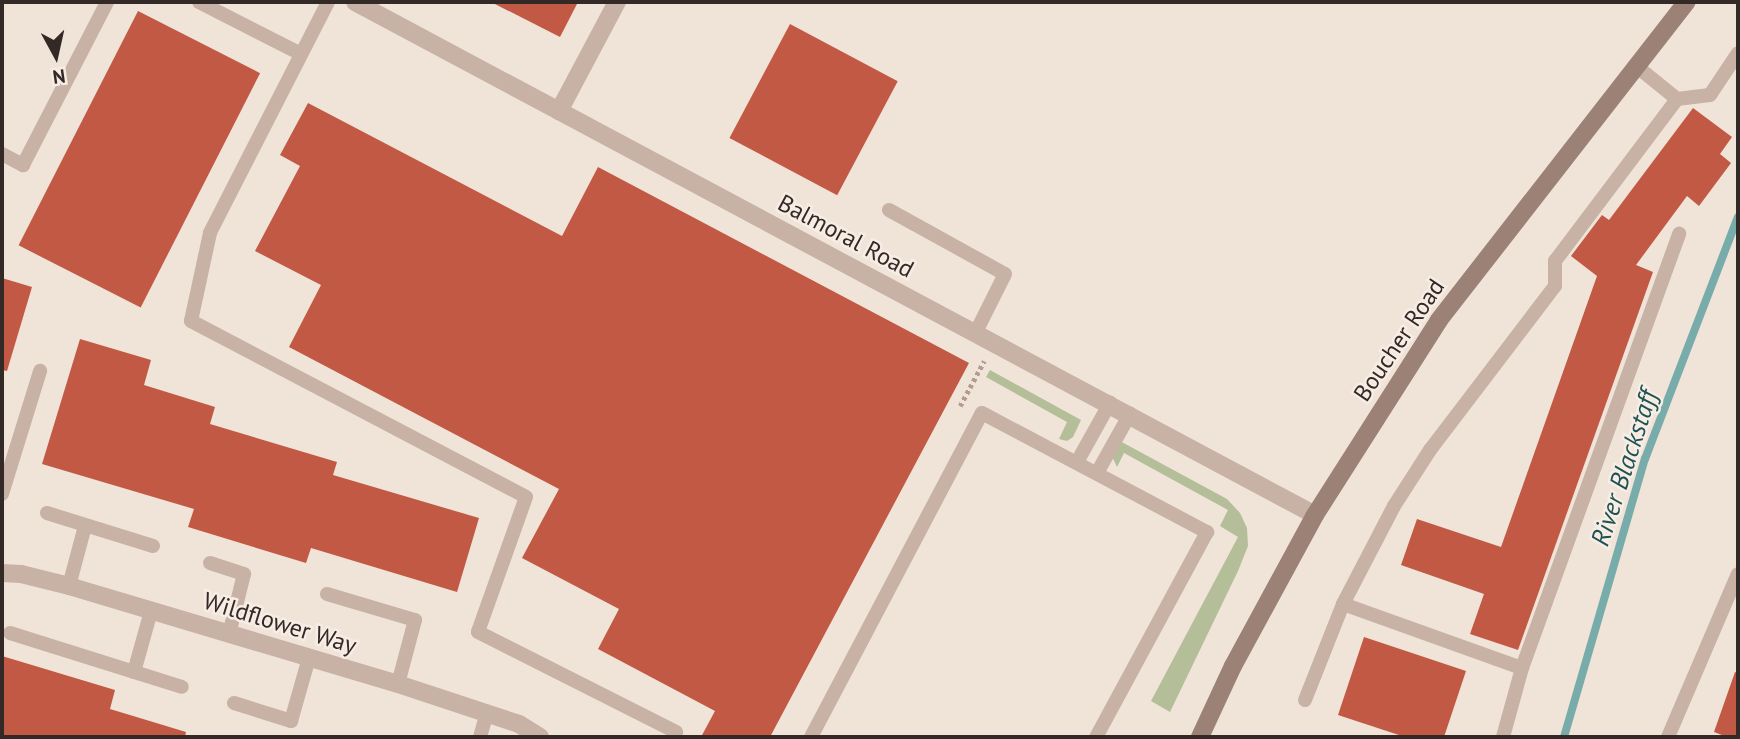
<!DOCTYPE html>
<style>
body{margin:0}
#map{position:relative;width:1740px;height:739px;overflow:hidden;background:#f0e3d8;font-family:"PT Sans",sans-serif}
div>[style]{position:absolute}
.green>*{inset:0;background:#b4be99}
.stream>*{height:8px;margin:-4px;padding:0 4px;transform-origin:4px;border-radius:4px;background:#78acaa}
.building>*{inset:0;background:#c25944;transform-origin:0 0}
.path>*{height:4.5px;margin-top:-2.25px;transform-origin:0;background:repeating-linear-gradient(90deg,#b39c8f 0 3.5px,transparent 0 7px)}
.lane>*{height:14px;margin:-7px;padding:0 7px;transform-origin:7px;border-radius:7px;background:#c7b2a5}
.street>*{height:18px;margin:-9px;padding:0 9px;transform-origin:9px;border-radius:9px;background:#c7b2a5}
.secondary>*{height:18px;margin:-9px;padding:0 9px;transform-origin:9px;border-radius:9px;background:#9b8176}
span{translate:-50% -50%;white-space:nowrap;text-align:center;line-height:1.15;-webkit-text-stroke:5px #f8ede4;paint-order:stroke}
.street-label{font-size:24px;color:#332926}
.water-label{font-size:26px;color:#1d5352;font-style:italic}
.frame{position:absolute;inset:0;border:4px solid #332926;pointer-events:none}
.north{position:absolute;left:21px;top:21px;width:70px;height:70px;-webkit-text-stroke:5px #f8ede4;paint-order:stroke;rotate:172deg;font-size:19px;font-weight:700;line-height:28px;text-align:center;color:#332926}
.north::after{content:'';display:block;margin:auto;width:24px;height:32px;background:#332926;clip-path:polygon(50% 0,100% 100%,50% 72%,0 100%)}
</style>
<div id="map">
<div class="green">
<i style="clip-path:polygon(990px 370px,1081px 420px,1073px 437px,1067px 441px,1059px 439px,1067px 422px,986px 377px)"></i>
<i style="clip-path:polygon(1118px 440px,1227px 499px,1240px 513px,1247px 528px,1248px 546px,1238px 571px,1170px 712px,1151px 701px,1238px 537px,1220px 526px,1228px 510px,1124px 453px,1117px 467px,1111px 454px)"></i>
</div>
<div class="stream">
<i style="left:1564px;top:737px;width:290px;rotate:-73.8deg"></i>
<i style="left:1645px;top:459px;width:259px;rotate:-69deg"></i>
</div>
<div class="building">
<i style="clip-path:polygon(491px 2px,578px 2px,560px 37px)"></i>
<i style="left:138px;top:11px;width:137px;height:263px;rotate:27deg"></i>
<i style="left:790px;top:24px;width:122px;height:129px;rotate:28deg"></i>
<i style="clip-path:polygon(308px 103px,562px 236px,598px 167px,969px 363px,770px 737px,701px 737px,715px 711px,598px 649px,619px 609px,522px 558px,559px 489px,289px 347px,321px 285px,255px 251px,300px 166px,280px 155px)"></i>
<i style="clip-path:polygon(1693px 108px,1732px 137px,1720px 154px,1731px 163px,1699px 206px,1687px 196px,1636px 265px,1653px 272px,1518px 650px,1470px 634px,1484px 594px,1401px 565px,1417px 519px,1501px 547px,1597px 276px,1571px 256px,1602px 215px,1609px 220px)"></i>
<i style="clip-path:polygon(2px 278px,32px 287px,7px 371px,2px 370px)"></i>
<i style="clip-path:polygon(80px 339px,151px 360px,144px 385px,215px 407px,210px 424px,337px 462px,333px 475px,479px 518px,457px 592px,311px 548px,306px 563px,188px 527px,194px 509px,42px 464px)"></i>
<i style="clip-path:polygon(1364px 637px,1466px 671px,1444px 737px,1405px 737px,1338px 715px)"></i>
<i style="clip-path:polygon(2px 656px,115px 690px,110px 709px,186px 732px,185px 737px,2px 737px)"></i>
<i style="clip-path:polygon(1735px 672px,1738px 673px,1738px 737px,1727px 737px,1714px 732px)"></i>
</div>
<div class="path">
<i style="left:960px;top:406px;width:51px;rotate:-61.9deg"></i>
</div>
<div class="lane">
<i style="left:199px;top:2px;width:114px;rotate:27deg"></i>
<i style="left:328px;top:2px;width:259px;rotate:117.1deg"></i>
<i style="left:210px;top:233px;width:90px;rotate:102.2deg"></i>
<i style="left:191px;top:321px;width:378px;rotate:27.7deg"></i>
<i style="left:526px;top:497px;width:143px;rotate:109.6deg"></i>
<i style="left:478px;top:632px;width:222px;rotate:26.8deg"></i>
<i style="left:1635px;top:65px;width:54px;rotate:39deg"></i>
<i style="left:1677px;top:99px;width:33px;rotate:-7deg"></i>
<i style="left:1710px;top:95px;width:50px;rotate:-56.3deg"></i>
<i style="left:2px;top:154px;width:24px;rotate:28deg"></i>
<i style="left:23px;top:165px;width:183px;rotate:-62.7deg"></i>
<i style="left:889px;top:210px;width:132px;rotate:28.9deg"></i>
<i style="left:1005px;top:274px;width:65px;rotate:116.6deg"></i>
<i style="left:1077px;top:462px;width:68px;rotate:-60.8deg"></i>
<i style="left:1097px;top:473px;width:68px;rotate:-60.8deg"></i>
<i style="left:2px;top:494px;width:129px;rotate:-72.8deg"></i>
<i style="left:47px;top:513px;width:111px;rotate:17.3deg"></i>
<i style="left:210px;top:563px;width:36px;rotate:18deg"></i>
<i style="left:244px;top:574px;width:62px;rotate:104deg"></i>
<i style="left:69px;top:586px;width:62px;rotate:-75.1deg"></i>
<i style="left:327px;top:594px;width:92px;rotate:16.5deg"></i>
<i style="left:415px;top:620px;width:66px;rotate:104.9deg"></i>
<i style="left:1343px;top:604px;width:110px;rotate:-62.5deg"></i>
<i style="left:1394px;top:506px;width:67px;rotate:-57.3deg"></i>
<i style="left:1430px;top:450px;width:206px;rotate:-52.7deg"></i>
<i style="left:1555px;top:286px;width:25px;rotate:-90deg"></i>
<i style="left:1555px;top:261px;width:203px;rotate:-53deg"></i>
<i style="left:10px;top:633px;width:180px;rotate:17.4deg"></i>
<i style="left:1522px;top:668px;width:462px;rotate:-70.1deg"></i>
<i style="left:134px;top:672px;width:63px;rotate:-74.4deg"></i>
<i style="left:1305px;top:700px;width:103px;rotate:-68.4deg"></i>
<i style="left:1343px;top:604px;width:190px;rotate:19.7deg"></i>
<i style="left:1522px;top:668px;width:72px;rotate:105.4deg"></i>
<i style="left:234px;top:703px;width:60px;rotate:17.5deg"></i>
<i style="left:291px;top:721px;width:66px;rotate:-74.1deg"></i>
<i style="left:480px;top:737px;width:25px;rotate:-74deg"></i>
<i style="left:811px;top:737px;width:366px;rotate:-62.2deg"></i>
<i style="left:982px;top:413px;width:255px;rotate:27.9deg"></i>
<i style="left:1207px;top:532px;width:233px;rotate:118.4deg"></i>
<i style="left:1668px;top:737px;width:177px;rotate:-66.8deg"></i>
</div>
<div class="street">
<i style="left:355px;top:2px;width:1088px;rotate:28.12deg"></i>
<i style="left:559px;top:111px;width:123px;rotate:-62deg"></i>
<i style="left:2px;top:573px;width:19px;rotate:3deg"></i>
<i style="left:21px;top:574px;width:49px;rotate:14deg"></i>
<i style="left:69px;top:586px;width:343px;rotate:16.6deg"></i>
<i style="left:398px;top:684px;width:127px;rotate:18.3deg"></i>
<i style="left:519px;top:724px;width:25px;rotate:32deg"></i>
</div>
<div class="secondary">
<i style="left:1200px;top:737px;width:78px;rotate:-65.1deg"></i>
<i style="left:1233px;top:666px;width:172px;rotate:-61.5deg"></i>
<i style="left:1315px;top:515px;width:231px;rotate:-57.5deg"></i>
<i style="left:1439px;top:320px;width:403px;rotate:-52.1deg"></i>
</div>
<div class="street-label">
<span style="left:846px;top:236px;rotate:28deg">Balmoral Road</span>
<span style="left:1399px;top:340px;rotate:-56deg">Boucher Road</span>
<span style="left:280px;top:623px;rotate:17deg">Wildflower Way</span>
</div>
<div class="water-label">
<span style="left:1624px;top:468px;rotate:-72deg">River Blackstaff</span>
</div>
<div class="frame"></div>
<div class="north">N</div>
</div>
